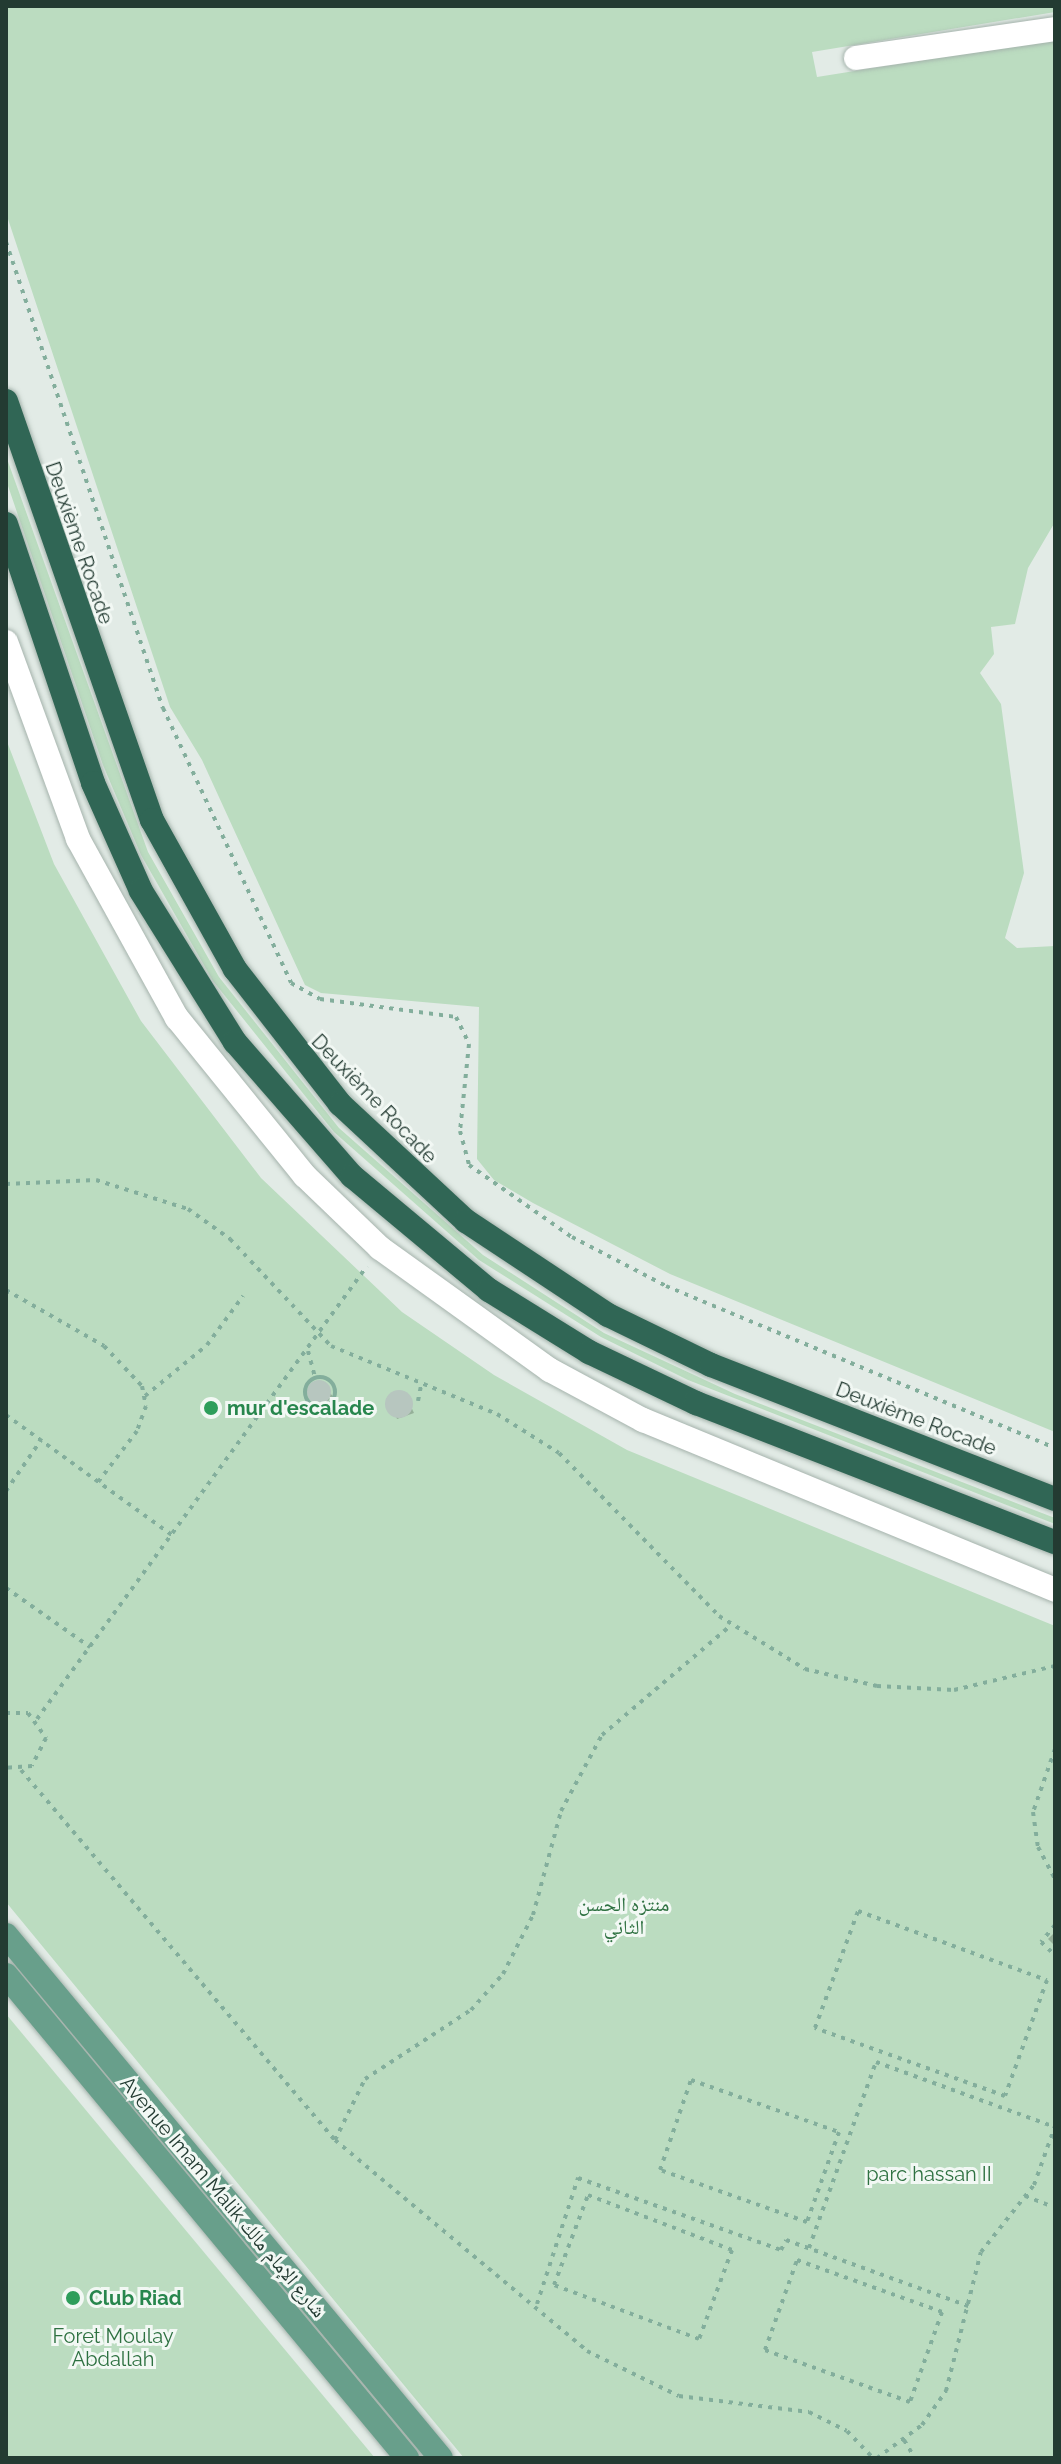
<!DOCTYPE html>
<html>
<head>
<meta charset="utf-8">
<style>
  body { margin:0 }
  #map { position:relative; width:1061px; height:2464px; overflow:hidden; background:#e2ebe6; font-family:Raleway,"Noto Naskh Arabic",sans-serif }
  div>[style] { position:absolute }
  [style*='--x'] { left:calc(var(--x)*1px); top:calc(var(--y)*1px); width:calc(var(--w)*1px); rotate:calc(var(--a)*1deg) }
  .green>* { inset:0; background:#bbdcc0 }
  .shadow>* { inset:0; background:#0003; transform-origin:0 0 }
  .building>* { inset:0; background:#b7c6bf }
  .round { border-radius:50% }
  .path>* { height:4px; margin-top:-2px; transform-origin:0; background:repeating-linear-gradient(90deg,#83ae9c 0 4px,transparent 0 10px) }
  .path>.ring { margin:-2px; padding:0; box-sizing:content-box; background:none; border:4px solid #83ae9c; border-radius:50% }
  .roads { filter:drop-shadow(0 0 2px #a5b3ac) drop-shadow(0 0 2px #a5b3ac) }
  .minor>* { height:24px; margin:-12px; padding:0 12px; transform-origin:12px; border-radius:12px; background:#fff }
  .major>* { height:24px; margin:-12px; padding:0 12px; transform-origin:12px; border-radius:12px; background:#689f8b }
  .highway>* { height:24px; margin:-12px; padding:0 12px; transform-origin:12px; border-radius:12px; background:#306655 }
  .dots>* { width:22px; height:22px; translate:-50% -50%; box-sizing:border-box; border:4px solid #f2f8f4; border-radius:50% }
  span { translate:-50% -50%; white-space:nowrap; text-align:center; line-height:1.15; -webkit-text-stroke:6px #f2f8f4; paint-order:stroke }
  .street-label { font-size:20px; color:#233b32 }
  .leisure-label { font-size:20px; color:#27864d; font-weight:700 }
  .left { translate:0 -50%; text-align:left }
  .park-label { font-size:20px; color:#2e7141 }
  .frame { position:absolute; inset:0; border:8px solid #233b32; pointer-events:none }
</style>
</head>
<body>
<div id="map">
  <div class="green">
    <div style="clip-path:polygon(6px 6px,1055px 6px,1055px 12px,812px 52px,817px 77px,1055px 39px,1055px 522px,1028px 568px,1015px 624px,991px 627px,994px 654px,980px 673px,1001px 704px,1024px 873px,1005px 938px,1017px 948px,1055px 946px,1055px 1432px,670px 1274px,533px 1203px,494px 1180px,477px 1159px,479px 1007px,321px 993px,305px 985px,202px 760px,170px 707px,6px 213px)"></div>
    <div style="clip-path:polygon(6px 456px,148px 852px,219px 977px,339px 1128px,483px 1255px,604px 1333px,735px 1394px,1055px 1518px,1055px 1524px,688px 1380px,601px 1337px,479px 1260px,334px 1132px,213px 981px,141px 855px,103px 765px,6px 480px)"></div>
    <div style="clip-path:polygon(6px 739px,54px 864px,141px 1021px,261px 1178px,402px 1312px,494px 1375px,627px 1450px,1055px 1626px,1055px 2458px,464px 2458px,6px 1902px)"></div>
    <div style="clip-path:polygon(6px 2014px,375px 2458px,6px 2458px)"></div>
  </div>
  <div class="shadow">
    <div style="left:319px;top:1383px;width:19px;height:13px;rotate:43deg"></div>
    <div style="clip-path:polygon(405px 1394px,414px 1413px,397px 1419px,389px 1399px)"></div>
    <div style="clip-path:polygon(1055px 1932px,1055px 1946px,1048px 1939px)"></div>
  </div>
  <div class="building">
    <div class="round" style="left:307px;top:1380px;width:24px;height:24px"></div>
    <div class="round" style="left:385px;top:1390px;width:28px;height:28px"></div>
  </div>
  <div class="path">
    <div style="--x:6;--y:242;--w:492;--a:71.4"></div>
    <div style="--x:163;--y:708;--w:303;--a:65"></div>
    <div style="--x:291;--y:983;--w:33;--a:29"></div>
    <div style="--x:320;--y:999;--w:137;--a:7.5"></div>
    <div style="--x:456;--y:1017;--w:30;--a:64"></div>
    <div style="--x:469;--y:1044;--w:87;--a:95.9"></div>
    <div style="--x:460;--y:1131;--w:35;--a:75"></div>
    <div style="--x:469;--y:1165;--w:126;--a:35"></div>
    <div style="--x:572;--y:1237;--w:106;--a:27.5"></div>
    <div style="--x:666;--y:1286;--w:421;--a:22.6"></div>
    <div style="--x:6;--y:1184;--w:90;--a:-2.5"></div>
    <div style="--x:96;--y:1180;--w:96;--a:17.5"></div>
    <div style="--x:188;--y:1209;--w:52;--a:35.5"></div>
    <div style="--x:230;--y:1239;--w:147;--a:46.7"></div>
    <div style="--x:331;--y:1346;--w:179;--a:22.3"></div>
    <div style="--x:497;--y:1414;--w:73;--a:32.2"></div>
    <div style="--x:559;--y:1453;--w:228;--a:45.5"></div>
    <div style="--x:719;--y:1616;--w:101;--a:31.6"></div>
    <div style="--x:805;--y:1669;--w:74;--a:13.3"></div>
    <div style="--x:877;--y:1686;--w:77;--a:3"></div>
    <div style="--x:954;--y:1690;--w:104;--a:-13.4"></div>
    <div style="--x:6;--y:1290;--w:113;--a:29.7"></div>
    <div style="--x:104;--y:1346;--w:55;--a:46.5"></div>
    <div style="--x:142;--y:1386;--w:20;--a:79"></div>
    <div style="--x:146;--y:1406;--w:27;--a:110"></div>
    <div style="--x:137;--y:1431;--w:64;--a:127.4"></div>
    <div style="--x:308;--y:1351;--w:28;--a:75"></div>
    <div class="ring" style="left:305px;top:1377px;width:26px;height:26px"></div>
    <div style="--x:145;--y:1396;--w:80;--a:-39.4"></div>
    <div style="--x:207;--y:1345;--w:61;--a:-53.7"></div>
    <div style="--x:418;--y:1401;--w:16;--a:-79"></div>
    <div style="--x:6;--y:1415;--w:205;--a:35.9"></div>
    <div style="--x:6;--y:1491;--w:62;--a:-55.5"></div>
    <div style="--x:6;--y:1588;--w:103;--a:35.1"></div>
    <div style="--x:6;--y:1713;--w:22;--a:0"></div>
    <div style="--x:28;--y:1713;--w:31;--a:54"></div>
    <div style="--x:46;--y:1738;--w:31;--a:117"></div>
    <div style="--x:32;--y:1766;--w:26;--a:176"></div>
    <div style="--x:37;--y:1719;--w:560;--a:-53.93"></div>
    <div style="--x:1055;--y:1749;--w:67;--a:109.2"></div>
    <div style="--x:1033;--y:1812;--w:35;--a:82"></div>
    <div style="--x:1038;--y:1847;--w:36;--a:62"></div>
    <div style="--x:21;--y:1770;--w:485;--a:49.7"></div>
    <div style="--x:335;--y:2140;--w:329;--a:39.9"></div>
    <div style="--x:587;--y:2351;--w:102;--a:26.1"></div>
    <div style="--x:679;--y:2396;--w:131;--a:7"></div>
    <div style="--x:809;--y:2412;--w:42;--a:26.6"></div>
    <div style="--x:847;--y:2431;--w:37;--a:46"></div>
    <div style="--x:858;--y:1911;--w:201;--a:20.1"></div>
    <div style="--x:1047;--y:1980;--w:123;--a:109.9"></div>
    <div style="--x:1005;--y:2096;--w:202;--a:-160.3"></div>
    <div style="--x:815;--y:2028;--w:125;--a:-69.8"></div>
    <div style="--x:1055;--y:1925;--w:22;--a:129"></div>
    <div style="--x:1041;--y:1942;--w:19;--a:43"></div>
    <div style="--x:691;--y:2080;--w:157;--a:19.4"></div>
    <div style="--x:839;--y:2132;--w:96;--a:109.6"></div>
    <div style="--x:807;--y:2222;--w:156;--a:-160.5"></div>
    <div style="--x:660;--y:2170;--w:95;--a:-71"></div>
    <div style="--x:335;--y:2140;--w:68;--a:-63.8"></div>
    <div style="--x:365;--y:2079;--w:126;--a:-33.1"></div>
    <div style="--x:471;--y:2010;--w:48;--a:-48.4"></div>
    <div style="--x:503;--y:1974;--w:66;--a:-63"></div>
    <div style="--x:533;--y:1915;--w:108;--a:-74.9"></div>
    <div style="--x:561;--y:1811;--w:86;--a:-61.7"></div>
    <div style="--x:602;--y:1735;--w:168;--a:-40.4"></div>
    <div style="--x:588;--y:2195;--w:154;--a:20.9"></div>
    <div style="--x:732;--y:2250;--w:95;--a:110.3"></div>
    <div style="--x:699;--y:2339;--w:155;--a:-159.6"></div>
    <div style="--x:554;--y:2285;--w:96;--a:-69.3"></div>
    <div style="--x:1025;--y:2196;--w:26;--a:21"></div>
    <div style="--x:809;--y:2248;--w:198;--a:-70.2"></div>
    <div style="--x:876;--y:2062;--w:190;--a:20"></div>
    <div style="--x:797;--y:2260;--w:154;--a:19.7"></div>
    <div style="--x:942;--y:2312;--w:96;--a:109.6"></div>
    <div style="--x:910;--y:2402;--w:154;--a:-160.3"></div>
    <div style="--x:765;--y:2350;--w:96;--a:-70.4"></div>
    <div style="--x:537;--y:2304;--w:133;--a:-72"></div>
    <div style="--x:578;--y:2178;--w:215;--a:19.5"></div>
    <div style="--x:781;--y:2250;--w:11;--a:-63"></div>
    <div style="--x:786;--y:2240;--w:194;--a:19.9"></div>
    <div style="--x:904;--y:2440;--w:21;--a:59"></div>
    <div style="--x:877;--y:2458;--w:56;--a:-36.3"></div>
    <div style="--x:922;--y:2425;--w:42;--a:-54.8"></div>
    <div style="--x:946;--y:2391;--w:143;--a:-75.9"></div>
    <div style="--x:981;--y:2252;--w:85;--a:-51.7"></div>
    <div style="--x:1034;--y:2185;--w:63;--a:-70.4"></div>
  </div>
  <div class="roads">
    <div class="minor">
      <div style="--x:856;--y:58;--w:201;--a:-8.3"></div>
      <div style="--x:6;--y:642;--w:210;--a:69.9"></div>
      <div style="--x:78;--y:839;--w:205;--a:61.1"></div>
      <div style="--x:177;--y:1018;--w:203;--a:51"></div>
      <div style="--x:305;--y:1176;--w:104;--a:43.8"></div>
      <div style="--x:380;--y:1248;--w:209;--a:35.7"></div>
      <div style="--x:550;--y:1370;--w:106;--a:28.3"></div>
      <div style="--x:643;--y:1420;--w:446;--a:22.4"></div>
    </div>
    <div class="major">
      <div style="--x:6;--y:1935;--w:680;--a:50.25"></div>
      <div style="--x:6;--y:1975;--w:628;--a:50.3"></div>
    </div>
    <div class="highway">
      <div style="--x:6;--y:401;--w:444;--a:70.8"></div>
      <div style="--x:152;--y:820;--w:171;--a:60.9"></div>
      <div style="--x:235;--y:969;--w:171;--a:52.1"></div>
      <div style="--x:340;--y:1104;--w:172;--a:42.9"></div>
      <div style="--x:466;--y:1221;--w:170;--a:33.5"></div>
      <div style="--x:608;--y:1315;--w:114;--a:25.9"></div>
      <div style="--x:711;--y:1365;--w:369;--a:21.3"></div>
      <div style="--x:6;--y:524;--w:273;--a:71.4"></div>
      <div style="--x:93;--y:783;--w:118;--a:66"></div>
      <div style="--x:141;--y:891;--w:178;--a:58.1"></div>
      <div style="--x:235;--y:1042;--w:178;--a:48.9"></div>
      <div style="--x:352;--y:1176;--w:178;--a:39.8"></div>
      <div style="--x:489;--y:1290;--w:118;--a:31.8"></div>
      <div style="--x:589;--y:1352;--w:119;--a:25.5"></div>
      <div style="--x:696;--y:1403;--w:385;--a:21.2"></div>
    </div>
  </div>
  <div class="dots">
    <div style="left:211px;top:1408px;background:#2e9e5b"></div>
    <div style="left:73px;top:2298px;background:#2e9e5b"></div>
  </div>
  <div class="street-label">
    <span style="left:79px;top:543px;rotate:71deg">Deuxième Rocade</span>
    <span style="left:374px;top:1099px;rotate:46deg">Deuxième Rocade</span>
    <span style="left:916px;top:1419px;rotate:21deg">Deuxième Rocade</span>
    <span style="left:223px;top:2197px;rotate:50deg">Avenue Imam Malik شارع الإمام مالك</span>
  </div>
  <div class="leisure-label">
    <span class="left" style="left:227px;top:1408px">mur d'escalade</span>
    <span class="left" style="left:89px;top:2298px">Club Riad</span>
  </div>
  <div class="park-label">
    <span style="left:624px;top:1916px">منتزه الحسن<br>الثاني</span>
    <span style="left:929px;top:2174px">parc hassan II</span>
    <span style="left:113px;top:2348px">Foret Moulay<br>Abdallah</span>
  </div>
  <div class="frame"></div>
</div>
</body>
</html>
